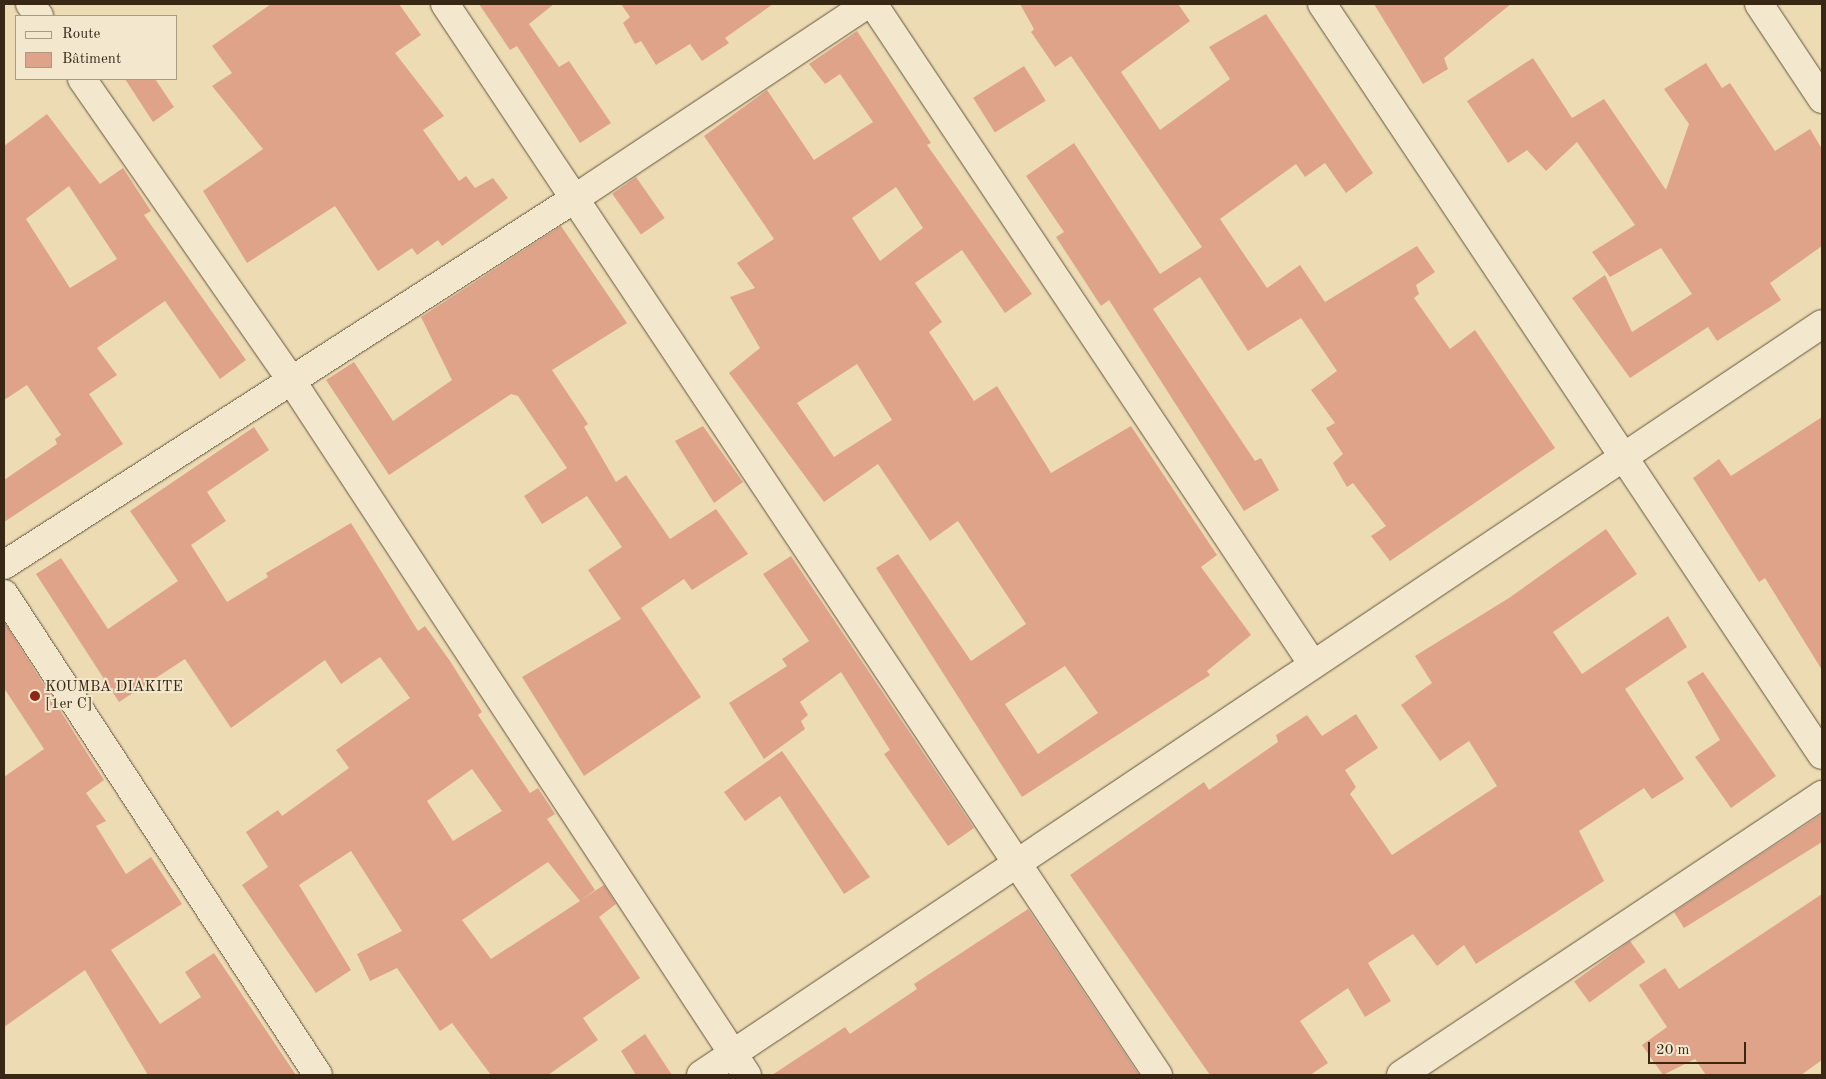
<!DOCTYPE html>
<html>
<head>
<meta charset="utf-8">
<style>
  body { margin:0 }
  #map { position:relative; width:1826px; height:1079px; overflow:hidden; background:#eddcb3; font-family:"Old Standard TT",serif }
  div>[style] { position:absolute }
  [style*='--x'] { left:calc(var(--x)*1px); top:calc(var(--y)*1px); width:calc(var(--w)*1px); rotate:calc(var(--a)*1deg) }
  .building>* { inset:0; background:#dfa38a; transform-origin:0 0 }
  .roads { filter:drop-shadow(0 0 1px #65543c) drop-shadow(0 0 1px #65543c) }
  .minor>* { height:28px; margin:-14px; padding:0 14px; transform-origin:14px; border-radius:14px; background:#f3e8ce }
  .dots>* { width:14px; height:14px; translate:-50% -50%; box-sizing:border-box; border:2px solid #f3e8ce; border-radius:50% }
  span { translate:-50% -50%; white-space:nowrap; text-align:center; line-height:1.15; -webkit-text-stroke:4px #f3e8ce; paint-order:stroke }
  .poi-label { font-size:15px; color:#382715 }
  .left { translate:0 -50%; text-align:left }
  .frame { position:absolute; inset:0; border:5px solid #382715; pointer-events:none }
  .legend { position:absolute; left:15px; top:15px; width:162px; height:65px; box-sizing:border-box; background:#f3e8ce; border:1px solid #a89b84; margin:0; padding:6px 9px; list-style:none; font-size:15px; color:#382715 }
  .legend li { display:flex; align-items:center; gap:10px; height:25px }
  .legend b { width:25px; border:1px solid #a89b84 }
  .scale { position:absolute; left:1648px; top:1042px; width:98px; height:22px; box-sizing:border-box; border:2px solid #382715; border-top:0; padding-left:6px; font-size:15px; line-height:18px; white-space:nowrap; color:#382715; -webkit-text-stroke:4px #f3e8ce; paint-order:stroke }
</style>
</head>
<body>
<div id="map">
  <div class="building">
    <div style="clip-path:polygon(271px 4px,399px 4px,421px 35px,395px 53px,444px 116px,423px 130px,459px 181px,466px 176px,475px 188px,493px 178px,508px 198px,442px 246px,438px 240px,417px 255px,412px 248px,378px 271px,335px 206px,247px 263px,203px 191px,263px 149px,212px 86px,232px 73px,212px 46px)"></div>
    <div style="clip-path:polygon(479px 4px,554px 4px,529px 24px,559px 67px,569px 61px,611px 123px,580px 143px,517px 46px,510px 50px)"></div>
    <div style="clip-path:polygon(621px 4px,773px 4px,725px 38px,729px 43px,702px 61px,690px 44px,656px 65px,641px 41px,635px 44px,623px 23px,630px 17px)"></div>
    <div style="clip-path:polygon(1020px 4px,1178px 4px,1190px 21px,1121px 72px,1160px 130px,1230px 79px,1209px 47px,1266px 14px,1373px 173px,1346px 193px,1325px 163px,1305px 177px,1296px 164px,1220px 219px,1267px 288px,1300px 265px,1325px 302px,1417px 246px,1435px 272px,1416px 285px,1419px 294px,1414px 298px,1450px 349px,1475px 330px,1555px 448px,1390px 561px,1371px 536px,1386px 526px,1353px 483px,1347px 487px,1333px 463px,1343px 454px,1326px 428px,1335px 423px,1311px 390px,1337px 371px,1301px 318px,1248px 351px,1200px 277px,1153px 309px,1255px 461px,1261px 458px,1279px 490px,1244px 511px,1109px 300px,1101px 306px,1056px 237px,1064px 232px,1026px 176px,1074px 143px,1160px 274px,1202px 247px,1071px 56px,1055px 67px,1031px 32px,1034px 29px)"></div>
    <div style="clip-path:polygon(1374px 4px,1511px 4px,1444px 58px,1448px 69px,1423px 84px)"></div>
    <div style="clip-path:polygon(evenodd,857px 31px,931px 143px,927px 145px,1032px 294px,1005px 313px,962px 250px,915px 283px,942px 322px,929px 332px,974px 401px,997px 386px,1051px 473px,1131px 426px,1217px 555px,1201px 567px,1251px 635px,1207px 671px,1210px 675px,1022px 797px,876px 568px,898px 554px,971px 661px,1026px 624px,958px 521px,930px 541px,878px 464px,824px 502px,729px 373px,760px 348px,730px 297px,755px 288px,737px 263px,774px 239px,704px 136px,767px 90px,814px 160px,873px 122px,840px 74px,825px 84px,809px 64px,857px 31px,896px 187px,923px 228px,880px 261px,852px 218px,896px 187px,857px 31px,857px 364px,892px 420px,834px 457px,797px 403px,857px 364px,857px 31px,1065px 666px,1098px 713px,1038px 754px,1005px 704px,1065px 666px)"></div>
    <div style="clip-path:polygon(1533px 58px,1572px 118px,1604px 99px,1666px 190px,1689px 124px,1664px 89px,1706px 63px,1722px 88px,1730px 83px,1775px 151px,1810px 129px,1822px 149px,1822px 246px,1770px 283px,1781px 300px,1717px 341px,1708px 327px,1630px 378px,1572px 298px,1605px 275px,1632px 332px,1692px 294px,1661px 248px,1610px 277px,1592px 252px,1635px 225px,1577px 142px,1546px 171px,1527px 150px,1508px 163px,1467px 101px)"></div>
    <div style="left:1024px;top:66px;width:41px;height:60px;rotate:58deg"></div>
    <div style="clip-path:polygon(125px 79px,155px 79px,174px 107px,153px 122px)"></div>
    <div style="clip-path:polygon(evenodd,47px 114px,100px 184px,123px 168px,151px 211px,144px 215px,246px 360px,220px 379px,165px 301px,97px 348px,117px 375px,89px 394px,123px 444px,4px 522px,4px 480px,57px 444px,55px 439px,61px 435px,27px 385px,4px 400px,4px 146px,47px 114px,69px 186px,117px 259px,70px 288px,26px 219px,69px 186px)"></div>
    <div style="left:636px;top:177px;width:50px;height:29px;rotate:55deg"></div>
    <div style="clip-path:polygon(561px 226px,627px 323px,552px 370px,588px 424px,584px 427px,616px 482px,626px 475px,670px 539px,716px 509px,748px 554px,692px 590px,684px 579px,641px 608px,701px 697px,584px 776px,522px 677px,621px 619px,588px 570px,622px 547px,587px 496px,542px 524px,524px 496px,567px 468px,518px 396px,511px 394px,389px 475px,326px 380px,354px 362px,393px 421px,452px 380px,421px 317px)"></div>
    <div style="clip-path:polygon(1822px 417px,1822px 670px,1765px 578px,1759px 582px,1693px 478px,1719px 459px,1731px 476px)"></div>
    <div style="clip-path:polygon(703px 426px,743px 482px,714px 503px,675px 441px)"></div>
    <div style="clip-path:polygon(evenodd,254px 427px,269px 450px,207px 492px,226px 521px,191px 545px,227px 602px,268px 577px,266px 573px,351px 523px,418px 631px,425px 626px,450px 661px,482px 712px,478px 715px,530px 793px,538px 788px,555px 814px,547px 819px,595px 890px,581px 900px,604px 885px,616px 904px,599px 917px,640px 978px,583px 1018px,598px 1040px,548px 1075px,491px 1075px,452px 1023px,440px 1031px,397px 968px,370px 981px,357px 954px,402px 931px,351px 851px,299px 885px,351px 970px,316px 993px,242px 885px,268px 867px,246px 832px,278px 810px,282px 816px,349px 768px,336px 750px,410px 698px,380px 657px,341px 684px,325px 660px,231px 728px,185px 659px,119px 702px,36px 574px,61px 558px,108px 629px,178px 581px,130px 511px,254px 427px,472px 769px,502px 811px,453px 841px,427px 801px,472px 769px,254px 427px,548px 862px,580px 901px,491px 959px,462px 920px,548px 862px)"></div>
    <div style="clip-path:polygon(1606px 529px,1637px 574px,1553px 632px,1582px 674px,1668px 616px,1687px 647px,1625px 689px,1684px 779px,1652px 799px,1644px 788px,1579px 831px,1604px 881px,1476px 964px,1464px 945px,1437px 966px,1413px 934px,1368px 963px,1391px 1001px,1365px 1017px,1348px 988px,1300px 1021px,1328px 1063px,1310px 1075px,1210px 1075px,1070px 875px,1204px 782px,1209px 790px,1278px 742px,1276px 735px,1307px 715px,1322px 736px,1356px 714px,1378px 748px,1345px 770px,1356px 787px,1350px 794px,1392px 855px,1497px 786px,1469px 741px,1440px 761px,1401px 705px,1432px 683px,1415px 656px,1509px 598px)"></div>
    <div style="clip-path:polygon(791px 556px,974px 828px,948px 846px,884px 754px,890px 750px,841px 672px,800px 702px,808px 715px,801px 721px,805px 729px,764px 759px,729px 703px,787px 666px,782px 659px,809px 641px,763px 574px)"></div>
    <div style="clip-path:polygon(4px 622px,104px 780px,86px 793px,106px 821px,96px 826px,126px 874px,151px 857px,182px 904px,111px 950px,160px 1024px,201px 997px,185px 972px,214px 953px,296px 1075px,148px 1075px,85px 970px,4px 1027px,4px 777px,44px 749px,4px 688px)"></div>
    <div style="clip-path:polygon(1703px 672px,1776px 776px,1731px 808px,1695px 757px,1720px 740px,1687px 682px)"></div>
    <div style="clip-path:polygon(782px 751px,870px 877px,844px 894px,780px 796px,745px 821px,724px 792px)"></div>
    <div style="clip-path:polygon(1822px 814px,1822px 842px,1684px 928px,1674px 912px)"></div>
    <div style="clip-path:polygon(1822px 894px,1822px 1060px,1801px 1075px,1706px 1075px,1695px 1059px,1663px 1075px,1642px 1045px,1667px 1027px,1639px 985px,1665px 968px,1679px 989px)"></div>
    <div style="clip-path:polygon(1028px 909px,1139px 1075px,772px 1075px,845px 1027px,850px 1034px,917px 989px,914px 984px)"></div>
    <div style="left:1630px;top:941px;width:26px;height:69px;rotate:54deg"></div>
    <div style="clip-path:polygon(645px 1034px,672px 1075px,636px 1075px,621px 1051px)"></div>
  </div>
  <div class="roads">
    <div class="minor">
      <div style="--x:30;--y:4;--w:15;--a:53"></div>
      <div style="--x:445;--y:4;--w:1287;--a:56.35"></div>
      <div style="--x:873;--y:4;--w:792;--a:56.33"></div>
      <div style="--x:1322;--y:4;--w:902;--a:56.35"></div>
      <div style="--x:1759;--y:4;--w:114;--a:56.4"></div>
      <div style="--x:82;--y:79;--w:363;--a:55.2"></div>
      <div style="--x:289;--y:377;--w:835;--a:56.73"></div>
      <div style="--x:4;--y:565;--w:677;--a:-32.7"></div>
      <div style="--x:574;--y:199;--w:352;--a:-33.6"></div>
      <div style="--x:4;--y:594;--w:574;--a:56.86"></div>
      <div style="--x:701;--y:1075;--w:1349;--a:-33.82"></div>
      <div style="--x:1401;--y:1075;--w:506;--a:-33.63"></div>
    </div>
  </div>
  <div class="dots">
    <div style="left:35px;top:696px;background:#8f2418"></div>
  </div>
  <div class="poi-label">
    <span class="left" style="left:45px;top:696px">KOUMBA DIAKITE<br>[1er C]</span>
  </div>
  <div class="frame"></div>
  <ul class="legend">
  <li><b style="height:6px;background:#f3e8ce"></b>Route</li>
  <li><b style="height:14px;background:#dfa38a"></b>Bâtiment</li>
  </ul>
  <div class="scale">20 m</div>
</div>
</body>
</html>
